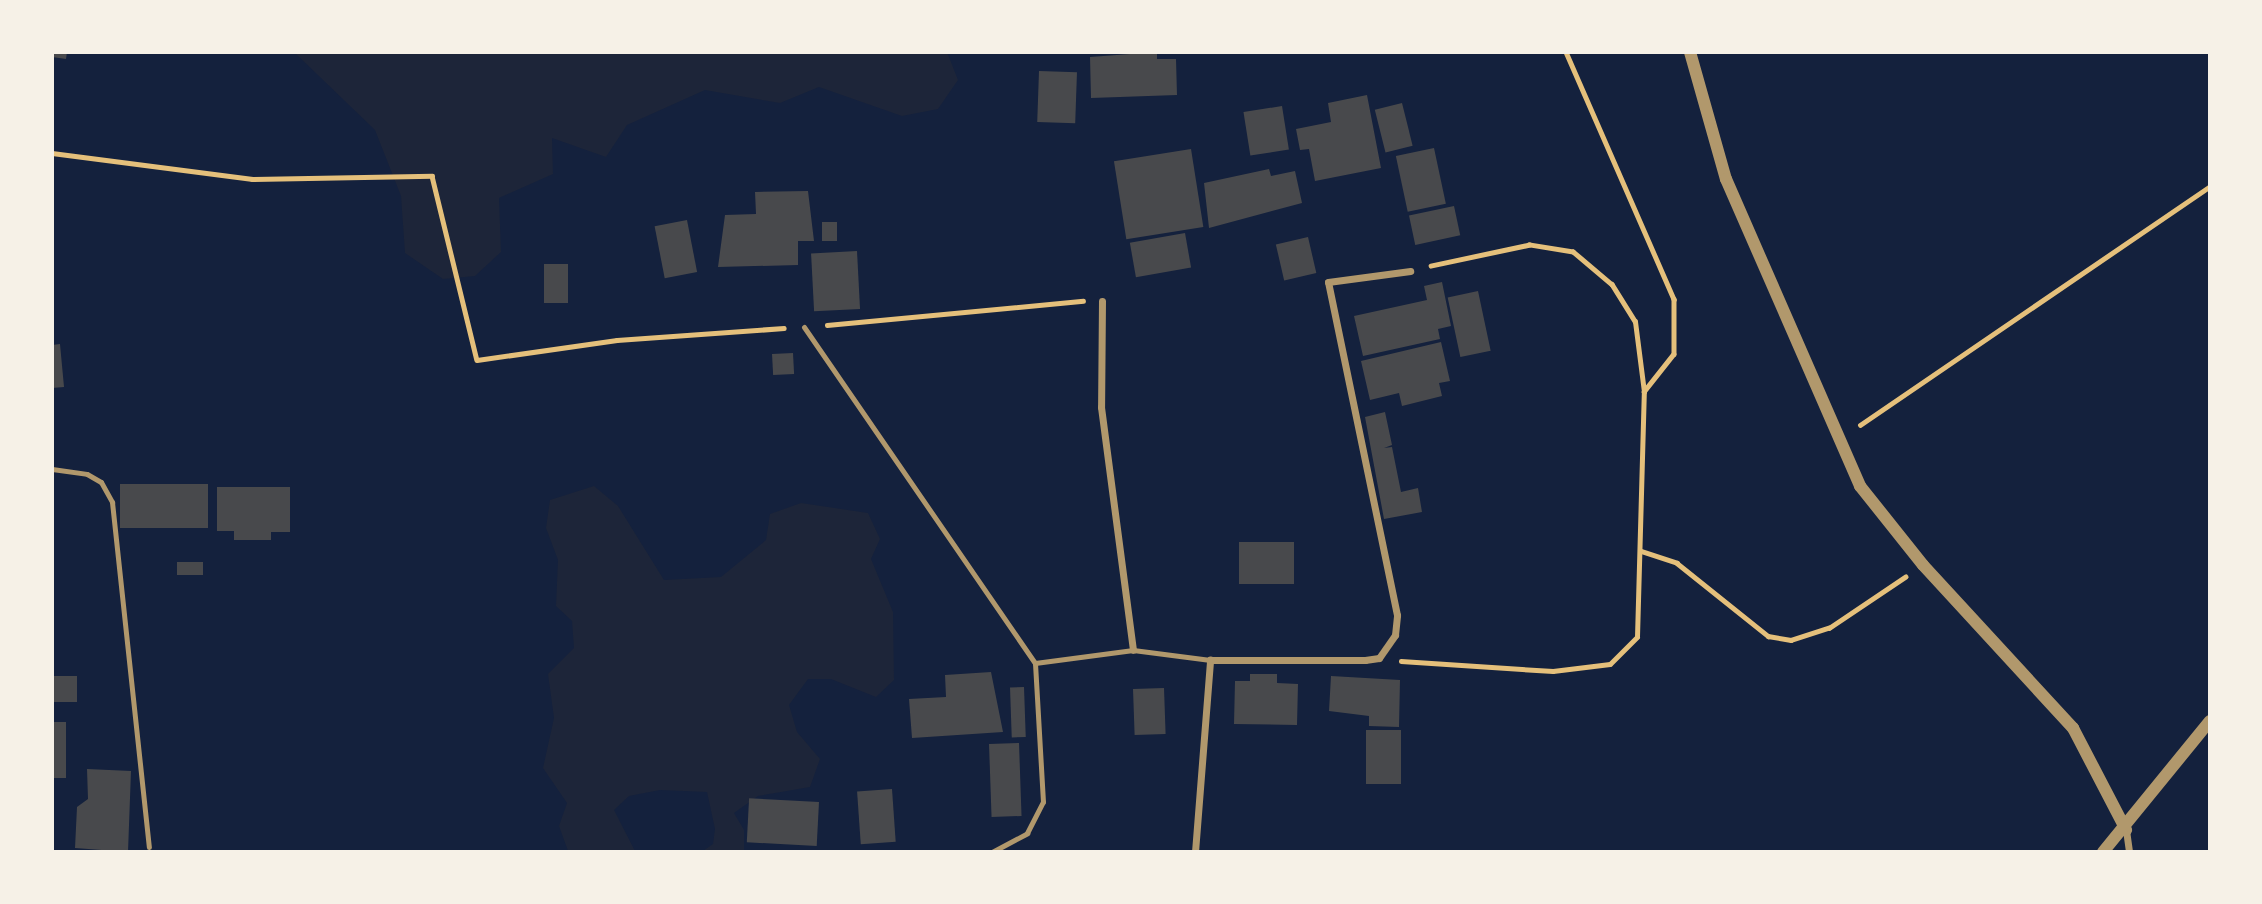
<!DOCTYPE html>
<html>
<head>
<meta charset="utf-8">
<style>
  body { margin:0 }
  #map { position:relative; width:2262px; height:904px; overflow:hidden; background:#14213d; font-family:"Asap Condensed",sans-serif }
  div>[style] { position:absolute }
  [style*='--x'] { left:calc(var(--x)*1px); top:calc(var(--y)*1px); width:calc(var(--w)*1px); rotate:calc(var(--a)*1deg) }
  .green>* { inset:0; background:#1d2539 }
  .building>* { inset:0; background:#48494c; transform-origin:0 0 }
  .path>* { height:4.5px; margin:-2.25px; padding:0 2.25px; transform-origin:2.25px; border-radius:2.25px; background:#e5c07b }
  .service>* { height:5px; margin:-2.5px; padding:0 2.5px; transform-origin:2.5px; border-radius:2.5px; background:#b1986c }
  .minor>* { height:7px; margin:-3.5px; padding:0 3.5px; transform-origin:3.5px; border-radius:3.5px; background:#b1986c }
  .tertiary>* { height:12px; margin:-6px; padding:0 6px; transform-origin:6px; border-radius:6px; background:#b1986c }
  span { translate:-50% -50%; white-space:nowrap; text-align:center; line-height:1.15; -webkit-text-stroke:7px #f6f1e7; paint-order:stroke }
  .frame { position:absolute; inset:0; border:54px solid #f6f1e7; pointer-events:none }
</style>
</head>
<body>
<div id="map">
  <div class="green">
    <div style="clip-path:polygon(947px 52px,958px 80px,938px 109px,902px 116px,819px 87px,780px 103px,705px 90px,627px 125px,606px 157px,552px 138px,553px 174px,499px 198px,501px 252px,475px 276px,443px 279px,405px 253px,401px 196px,375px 130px,295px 53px)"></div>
    <div style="clip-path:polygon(594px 486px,618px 506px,664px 580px,721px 577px,766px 540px,770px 514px,801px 503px,868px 513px,880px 539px,871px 559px,893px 612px,894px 680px,876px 697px,831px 679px,808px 679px,789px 705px,797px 732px,820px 759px,810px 787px,758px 796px,734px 813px,744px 830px,744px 851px,703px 851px,713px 844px,715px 829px,707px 792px,660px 790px,629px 796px,614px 810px,635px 851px,568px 851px,559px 826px,567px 803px,543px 768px,554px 718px,548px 674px,574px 648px,572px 621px,556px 606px,558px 560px,546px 528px,550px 500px)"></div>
  </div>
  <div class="building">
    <div style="clip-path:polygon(52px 52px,67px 52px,66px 59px,52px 57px)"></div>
    <div style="clip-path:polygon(1157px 52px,1157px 59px,1176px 59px,1177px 95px,1091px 98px,1090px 57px)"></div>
    <div style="left:1039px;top:71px;width:38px;height:51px;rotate:2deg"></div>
    <div style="clip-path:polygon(1367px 95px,1381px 168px,1315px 181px,1309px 149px,1300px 150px,1296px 129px,1331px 122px,1328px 103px)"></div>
    <div style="left:1402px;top:103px;width:44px;height:28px;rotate:76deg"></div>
    <div style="left:1282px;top:106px;width:44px;height:39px;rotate:81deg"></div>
    <div style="left:1434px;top:148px;width:57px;height:39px;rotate:78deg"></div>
    <div style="left:1191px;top:149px;width:79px;height:78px;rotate:81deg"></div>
    <div style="clip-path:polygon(1269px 169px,1271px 176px,1295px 171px,1302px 203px,1209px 228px,1204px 183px)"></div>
    <div style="clip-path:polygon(808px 191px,814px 241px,798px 241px,798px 265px,718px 267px,725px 215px,756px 214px,755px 192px)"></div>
    <div style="left:1454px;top:206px;width:30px;height:46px;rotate:78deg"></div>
    <div style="left:687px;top:220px;width:53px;height:33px;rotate:79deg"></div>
    <div style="left:822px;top:222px;width:15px;height:19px"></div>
    <div style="left:1185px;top:233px;width:35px;height:56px;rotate:80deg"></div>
    <div style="left:1308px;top:237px;width:37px;height:33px;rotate:77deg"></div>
    <div style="left:857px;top:251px;width:58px;height:46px;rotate:87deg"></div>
    <div style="left:544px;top:264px;width:24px;height:39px"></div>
    <div style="clip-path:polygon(1442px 282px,1451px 326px,1438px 329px,1440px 339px,1363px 356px,1354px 316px,1427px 300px,1424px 286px)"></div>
    <div style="left:1478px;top:291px;width:61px;height:31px;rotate:78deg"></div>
    <div style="clip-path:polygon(1441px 342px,1450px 381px,1439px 383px,1442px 396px,1402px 406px,1399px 393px,1370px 400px,1361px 361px)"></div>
    <div style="clip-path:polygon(60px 344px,64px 387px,52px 388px,52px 345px)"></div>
    <div style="left:793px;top:353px;width:21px;height:21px;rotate:87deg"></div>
    <div style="clip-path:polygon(1385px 412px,1392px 445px,1384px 448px,1392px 447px,1401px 492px,1418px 488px,1422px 512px,1384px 519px,1365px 417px)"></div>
    <div style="left:120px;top:484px;width:88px;height:44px"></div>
    <div style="clip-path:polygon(217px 487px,290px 487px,290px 532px,271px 532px,271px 540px,234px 540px,234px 531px,217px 531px)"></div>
    <div style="left:1239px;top:542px;width:55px;height:42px"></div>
    <div style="left:177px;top:562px;width:26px;height:13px"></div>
    <div style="clip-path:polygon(991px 672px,1003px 732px,912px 738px,909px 699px,946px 697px,945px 675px)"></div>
    <div style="clip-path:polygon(1250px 674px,1277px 674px,1277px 683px,1298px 684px,1297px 725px,1234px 724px,1235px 681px,1250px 681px)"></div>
    <div style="left:52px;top:676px;width:25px;height:26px"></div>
    <div style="clip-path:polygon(1331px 676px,1400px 680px,1399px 727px,1369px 726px,1369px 716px,1329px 711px)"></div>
    <div style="left:1024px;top:687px;width:50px;height:14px;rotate:88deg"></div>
    <div style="left:1164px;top:688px;width:46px;height:31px;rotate:88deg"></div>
    <div style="left:52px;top:722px;width:14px;height:56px"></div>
    <div style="left:1366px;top:730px;width:35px;height:54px"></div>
    <div style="left:1019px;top:743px;width:73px;height:30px;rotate:88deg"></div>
    <div style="clip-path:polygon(87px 769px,131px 771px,128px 852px,75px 848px,77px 807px,88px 799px)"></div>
    <div style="left:892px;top:789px;width:53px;height:35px;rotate:86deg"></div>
    <div style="left:819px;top:802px;width:44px;height:70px;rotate:93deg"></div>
  </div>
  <div class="path">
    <div style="--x:1566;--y:52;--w:270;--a:66.4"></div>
    <div style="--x:1674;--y:299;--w:55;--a:90"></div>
    <div style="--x:1674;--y:354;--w:48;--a:128.3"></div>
    <div style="--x:52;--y:153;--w:202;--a:7.4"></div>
    <div style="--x:252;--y:179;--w:180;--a:-1"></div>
    <div style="--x:432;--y:176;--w:189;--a:76.3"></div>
    <div style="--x:477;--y:360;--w:141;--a:-8.1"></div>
    <div style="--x:617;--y:340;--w:167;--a:-4.1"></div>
    <div style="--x:827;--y:325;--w:257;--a:-5.4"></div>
    <div style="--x:1860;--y:425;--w:424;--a:-34.3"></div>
    <div style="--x:1641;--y:551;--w:38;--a:18"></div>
    <div style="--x:1677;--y:563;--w:117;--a:38.7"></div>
    <div style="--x:1768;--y:636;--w:23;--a:10"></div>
    <div style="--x:1791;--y:640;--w:40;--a:-18"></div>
    <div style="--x:1829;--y:628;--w:92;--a:-33.9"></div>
    <div style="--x:1401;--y:661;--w:152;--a:3.8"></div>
    <div style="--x:1553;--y:671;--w:57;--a:-7"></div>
    <div style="--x:1610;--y:664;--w:38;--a:-45"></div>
    <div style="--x:1637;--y:637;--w:245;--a:-88.4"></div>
    <div style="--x:1644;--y:392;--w:71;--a:-97.3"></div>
    <div style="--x:1635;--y:322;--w:44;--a:-121.9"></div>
    <div style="--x:1612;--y:285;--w:51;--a:-139.8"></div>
    <div style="--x:1573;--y:252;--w:44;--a:-170.8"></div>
    <div style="--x:1530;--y:245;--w:101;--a:168"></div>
  </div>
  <div class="service">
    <div style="--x:804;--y:327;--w:408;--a:55.5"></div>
    <div style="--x:1035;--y:663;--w:99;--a:-7.6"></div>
    <div style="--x:1133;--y:650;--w:78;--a:7.4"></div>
    <div style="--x:52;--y:469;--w:35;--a:8"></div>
    <div style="--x:87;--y:474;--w:16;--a:30"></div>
    <div style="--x:101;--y:482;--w:23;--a:61"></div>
    <div style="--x:112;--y:502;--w:347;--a:83.9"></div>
    <div style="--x:147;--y:852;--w:51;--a:0"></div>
    <div style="--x:992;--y:852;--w:40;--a:-28"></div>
    <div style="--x:1027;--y:833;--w:35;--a:-63"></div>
    <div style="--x:1043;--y:802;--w:139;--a:-93.3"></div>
  </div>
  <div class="minor">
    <div style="--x:1102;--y:301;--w:106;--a:90.5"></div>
    <div style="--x:1101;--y:407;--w:245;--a:82.5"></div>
    <div style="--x:2126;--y:830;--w:22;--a:82"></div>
    <div style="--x:1195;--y:852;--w:193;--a:-85.5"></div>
    <div style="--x:1210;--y:660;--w:155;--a:0"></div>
    <div style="--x:1365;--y:660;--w:14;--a:-8"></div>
    <div style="--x:1379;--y:658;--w:28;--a:-55"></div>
    <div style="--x:1395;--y:635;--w:20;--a:-84"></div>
    <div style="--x:1397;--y:615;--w:340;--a:-101.7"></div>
    <div style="--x:1328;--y:282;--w:83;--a:-7.6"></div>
  </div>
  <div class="tertiary">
    <div style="--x:1690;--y:52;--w:132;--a:74.2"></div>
    <div style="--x:1726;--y:179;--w:335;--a:66.4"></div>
    <div style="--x:1860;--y:486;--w:101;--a:51.4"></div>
    <div style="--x:1923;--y:565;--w:222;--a:47.4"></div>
    <div style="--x:2073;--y:728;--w:115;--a:62.5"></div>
    <div style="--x:2103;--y:852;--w:169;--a:-50.8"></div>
  </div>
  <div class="frame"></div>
</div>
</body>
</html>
